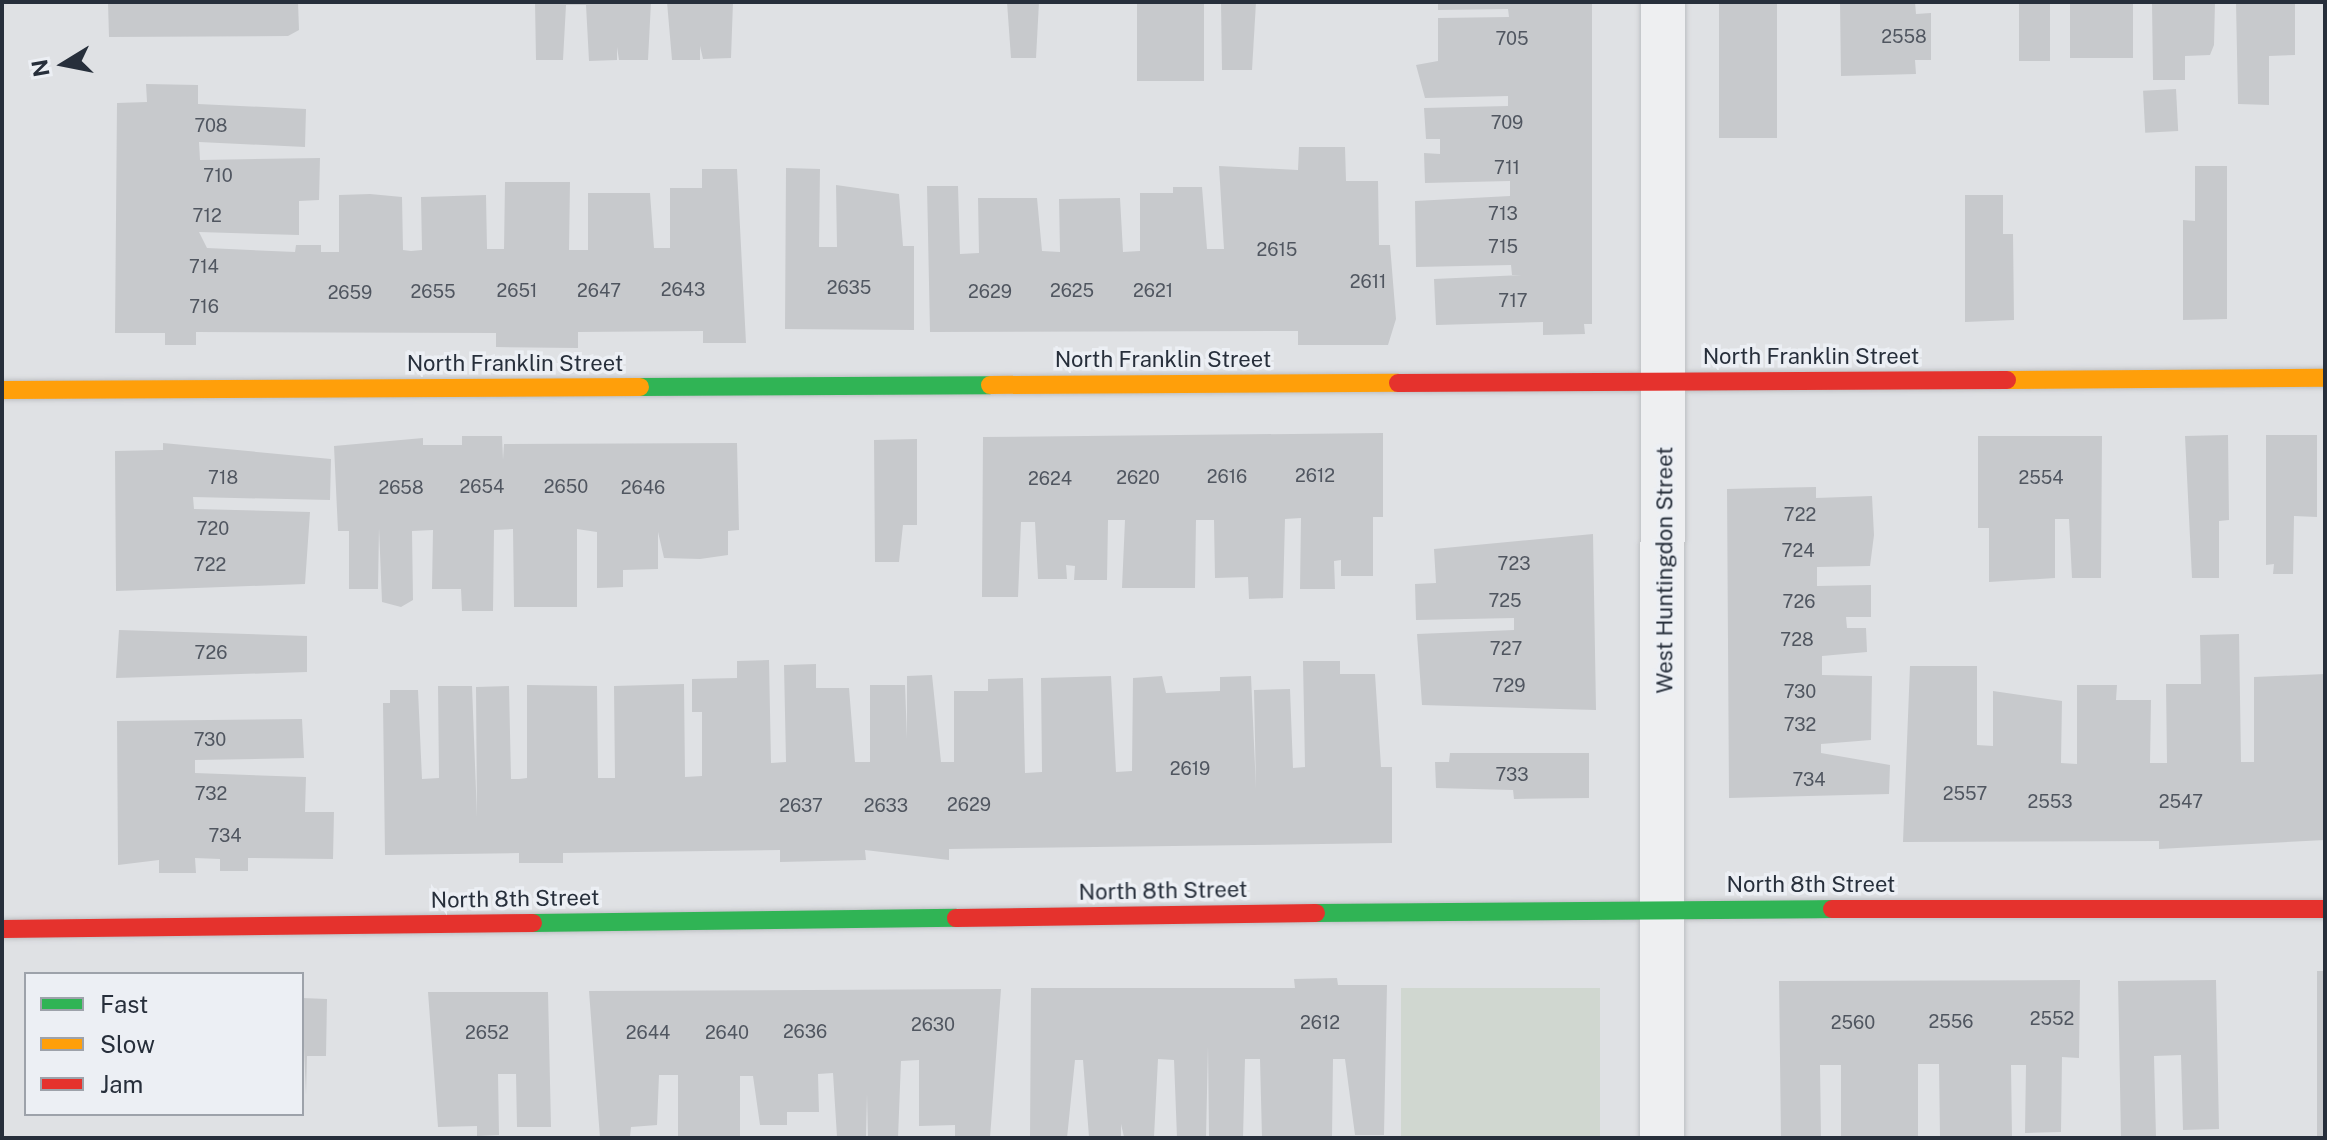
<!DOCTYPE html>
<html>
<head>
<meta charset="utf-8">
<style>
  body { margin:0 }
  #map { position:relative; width:2327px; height:1140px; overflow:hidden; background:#dfe1e4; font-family:"Public Sans",sans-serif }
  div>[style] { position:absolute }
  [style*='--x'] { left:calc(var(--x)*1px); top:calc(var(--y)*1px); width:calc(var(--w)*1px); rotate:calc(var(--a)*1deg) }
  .green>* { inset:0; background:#d0d7d0; transform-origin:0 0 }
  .building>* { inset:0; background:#c7c9cc; transform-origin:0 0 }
  .roads { filter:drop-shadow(0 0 2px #bdbfc2) drop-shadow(0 0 2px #bdbfc2) }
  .street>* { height:44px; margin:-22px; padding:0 22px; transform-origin:22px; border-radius:22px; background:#eeeff1 }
  .fast>* { height:18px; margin:-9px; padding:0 9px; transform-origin:9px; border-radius:9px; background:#30b455 }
  .slow>* { height:18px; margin:-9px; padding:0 9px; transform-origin:9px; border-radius:9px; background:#ff9f0a }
  .jam>* { height:18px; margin:-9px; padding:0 9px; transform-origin:9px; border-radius:9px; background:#e5322d }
  span { translate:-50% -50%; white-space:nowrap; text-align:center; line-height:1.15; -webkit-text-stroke:7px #eceff4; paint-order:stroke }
  .number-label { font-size:18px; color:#505660 }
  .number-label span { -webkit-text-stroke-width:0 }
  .street-label { font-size:22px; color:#272f3b }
  .frame { position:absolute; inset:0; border:4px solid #272f3b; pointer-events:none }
  .legend { position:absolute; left:24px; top:972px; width:280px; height:144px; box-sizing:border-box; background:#eceff4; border:2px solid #9da2aa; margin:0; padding:10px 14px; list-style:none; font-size:24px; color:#272f3b }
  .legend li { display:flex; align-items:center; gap:16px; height:40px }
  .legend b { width:40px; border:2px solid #9da2aa }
  .north { position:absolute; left:24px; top:24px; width:80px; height:80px; -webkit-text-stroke:6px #eceff4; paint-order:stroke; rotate:260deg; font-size:22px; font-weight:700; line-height:32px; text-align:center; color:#272f3b }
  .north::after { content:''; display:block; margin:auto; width:28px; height:36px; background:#272f3b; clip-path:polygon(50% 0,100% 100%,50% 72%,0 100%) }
</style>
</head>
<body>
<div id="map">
  <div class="green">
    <div style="left:1401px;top:988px;width:199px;height:150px"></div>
  </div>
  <div class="building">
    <div style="clip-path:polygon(108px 2px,298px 2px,299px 30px,288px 36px,109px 37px)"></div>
    <div style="clip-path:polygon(535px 2px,651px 2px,648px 60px,619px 60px,617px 47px,617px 60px,589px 61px,586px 5px,566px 5px,563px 60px,536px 60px)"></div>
    <div style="clip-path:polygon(667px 2px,733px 2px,731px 58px,703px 59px,700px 46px,700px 60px,672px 60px)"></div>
    <div style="clip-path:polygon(1007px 2px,1039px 2px,1036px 58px,1011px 58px)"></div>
    <div style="left:1137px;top:2px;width:67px;height:79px"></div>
    <div style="clip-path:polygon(1221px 2px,1256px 2px,1252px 70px,1222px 70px)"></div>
    <div style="clip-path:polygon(1438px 2px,1592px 2px,1592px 324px,1584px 324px,1585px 334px,1543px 335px,1543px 322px,1436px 325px,1434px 279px,1522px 275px,1512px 275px,1511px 265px,1416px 267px,1415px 201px,1510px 196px,1510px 181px,1425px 183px,1424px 153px,1440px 154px,1440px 139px,1426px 139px,1424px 108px,1508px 106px,1508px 96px,1425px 98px,1416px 65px,1438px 61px,1438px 18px,1509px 17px,1508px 9px,1438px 10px)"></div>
    <div style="left:1719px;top:2px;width:58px;height:136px"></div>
    <div style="clip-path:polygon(1840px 2px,1915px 2px,1916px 14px,1931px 13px,1931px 60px,1915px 60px,1916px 74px,1841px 76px)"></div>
    <div style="left:2019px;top:2px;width:31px;height:59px"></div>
    <div style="left:2070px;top:2px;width:63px;height:56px"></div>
    <div style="clip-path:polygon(2152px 2px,2215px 2px,2214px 45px,2210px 55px,2185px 56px,2185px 80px,2153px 80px)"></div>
    <div style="clip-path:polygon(2236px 2px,2295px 2px,2295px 55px,2269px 56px,2269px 105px,2238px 104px)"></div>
    <div style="clip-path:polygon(146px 84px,198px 85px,198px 104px,306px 109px,305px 147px,199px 142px,200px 160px,320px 158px,319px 200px,299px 201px,299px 235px,199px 232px,207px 248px,295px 252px,296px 245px,321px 245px,321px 252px,339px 252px,339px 195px,370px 194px,402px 197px,403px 250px,411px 251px,422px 250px,421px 197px,486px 195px,487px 249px,504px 249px,505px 182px,570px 182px,569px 250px,588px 250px,588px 193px,650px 193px,654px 248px,670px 248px,670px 188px,702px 188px,702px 169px,737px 169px,746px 343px,703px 343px,703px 331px,578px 332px,578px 348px,496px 347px,496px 333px,196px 332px,196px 345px,165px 345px,165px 333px,115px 333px,117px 103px,147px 102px)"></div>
    <div style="left:2176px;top:89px;width:42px;height:33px;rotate:87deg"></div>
    <div style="clip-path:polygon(1299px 147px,1345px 147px,1346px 181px,1378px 181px,1379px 245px,1390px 245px,1396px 319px,1388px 345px,1298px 345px,1298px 331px,930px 332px,927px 186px,958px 186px,960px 254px,979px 253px,978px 198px,1037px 198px,1042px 251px,1060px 252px,1059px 199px,1120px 198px,1123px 252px,1140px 251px,1140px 193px,1173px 193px,1173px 187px,1202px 187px,1207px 249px,1224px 249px,1219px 166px,1298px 170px)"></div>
    <div style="clip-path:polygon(2195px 166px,2227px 166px,2227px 319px,2183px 320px,2183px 220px,2195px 221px)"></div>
    <div style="clip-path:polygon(786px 168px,820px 169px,819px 247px,837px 247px,836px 185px,899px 194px,903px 246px,914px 246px,914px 330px,785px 329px)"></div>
    <div style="clip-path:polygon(1965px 195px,2003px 195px,2003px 234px,2013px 234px,2014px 320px,1965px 322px)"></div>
    <div style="clip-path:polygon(1383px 433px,1383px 517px,1373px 517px,1373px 576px,1341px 576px,1341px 560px,1334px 561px,1335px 589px,1300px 589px,1301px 518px,1285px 519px,1283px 598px,1249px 599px,1248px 577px,1215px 578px,1214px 520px,1196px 520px,1195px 588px,1122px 588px,1125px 520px,1108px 520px,1107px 580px,1074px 580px,1075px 566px,1066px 565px,1067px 579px,1038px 579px,1035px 522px,1021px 522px,1018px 597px,982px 597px,983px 437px)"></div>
    <div style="clip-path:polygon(2228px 435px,2229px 520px,2219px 521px,2219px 578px,2192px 578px,2185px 436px)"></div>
    <div style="clip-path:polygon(2266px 435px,2317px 435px,2317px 517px,2294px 516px,2293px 574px,2273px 574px,2274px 564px,2266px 565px)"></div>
    <div style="clip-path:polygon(462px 436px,502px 436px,503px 460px,504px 444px,737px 443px,739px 530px,728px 531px,728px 555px,700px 559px,664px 558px,658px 532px,658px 569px,623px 570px,623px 587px,597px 588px,597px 532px,577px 529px,577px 607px,514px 607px,513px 529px,494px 530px,493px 611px,462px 611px,461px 589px,432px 589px,433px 530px,412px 531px,413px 600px,401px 607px,382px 602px,379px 528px,378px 589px,349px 589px,349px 531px,338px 531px,334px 446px,423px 438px,423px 445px,462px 445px)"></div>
    <div style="clip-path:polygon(1978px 436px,2102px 436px,2101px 578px,2072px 578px,2069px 519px,2055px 519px,2055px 578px,1989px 582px,1989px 528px,1978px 528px)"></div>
    <div style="clip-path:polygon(917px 439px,917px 525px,903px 525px,899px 562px,875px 562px,874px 440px)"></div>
    <div style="clip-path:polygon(163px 443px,331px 459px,330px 500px,193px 497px,194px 509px,310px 512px,305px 584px,116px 591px,115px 451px,163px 450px)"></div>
    <div style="clip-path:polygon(1816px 487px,1816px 498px,1872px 496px,1874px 535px,1870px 566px,1817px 567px,1817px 586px,1871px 585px,1871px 617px,1846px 617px,1847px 628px,1866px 628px,1867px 652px,1822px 656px,1822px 675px,1872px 676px,1871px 740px,1821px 744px,1821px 753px,1890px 765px,1889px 794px,1729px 798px,1727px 489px)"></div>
    <div style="clip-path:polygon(1593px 534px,1596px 710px,1422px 705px,1417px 634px,1514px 630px,1514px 618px,1416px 620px,1415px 584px,1436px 583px,1434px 549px)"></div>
    <div style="clip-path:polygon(119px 630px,307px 636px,307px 672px,116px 678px)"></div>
    <div style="clip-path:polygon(2239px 634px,2241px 762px,2254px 762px,2254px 677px,2325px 674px,2325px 840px,2159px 849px,2159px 841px,1903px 842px,1910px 666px,1977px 666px,1977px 745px,1993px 746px,1993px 691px,2062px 701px,2061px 763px,2077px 764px,2077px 685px,2117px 685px,2116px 700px,2151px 700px,2150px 763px,2167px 763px,2166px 684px,2201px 684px,2200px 635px)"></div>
    <div style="clip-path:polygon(769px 660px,771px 763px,786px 762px,784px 665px,816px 664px,816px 688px,849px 688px,855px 762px,870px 762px,870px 685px,905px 685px,907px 739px,907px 676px,932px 675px,941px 762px,954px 762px,954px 691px,988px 691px,988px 679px,1023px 678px,1025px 773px,1042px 772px,1041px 678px,1111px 676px,1116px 772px,1132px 771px,1133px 678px,1162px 676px,1166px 693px,1220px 691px,1220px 677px,1251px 676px,1256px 789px,1254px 690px,1290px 689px,1293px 768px,1305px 767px,1303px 661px,1340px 661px,1340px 674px,1375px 674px,1381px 767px,1392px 767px,1392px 843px,949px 849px,949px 860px,865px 850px,866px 860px,780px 862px,780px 850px,563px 853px,563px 863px,519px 863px,519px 853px,385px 855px,383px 703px,390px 703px,390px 690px,418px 690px,422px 779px,439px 778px,438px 686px,472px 686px,477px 817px,476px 687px,509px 686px,511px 779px,519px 779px,527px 778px,527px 685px,597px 686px,598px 778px,615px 778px,614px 686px,684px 684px,685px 777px,702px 776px,702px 712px,692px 712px,692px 679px,737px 678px,737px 661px)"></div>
    <div style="clip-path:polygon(302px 719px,304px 758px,195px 760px,195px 773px,306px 777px,305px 812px,334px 812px,333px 859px,248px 858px,248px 871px,220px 871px,220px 859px,195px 858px,196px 873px,159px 873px,159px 860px,118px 865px,117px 721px)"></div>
    <div style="clip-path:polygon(1450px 753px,1589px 753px,1589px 798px,1514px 799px,1513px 790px,1436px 788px,1435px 762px,1449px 762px)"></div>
    <div style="left:2317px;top:971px;width:8px;height:167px"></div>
    <div style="clip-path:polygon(1337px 978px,1338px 985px,1387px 985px,1384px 1135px,1355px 1135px,1345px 1059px,1333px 1059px,1332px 1138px,1262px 1138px,1260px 1059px,1245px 1059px,1243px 1138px,1209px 1138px,1208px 1046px,1206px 1138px,1177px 1138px,1174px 1060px,1158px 1059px,1154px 1137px,1124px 1137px,1121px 1124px,1121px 1137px,1089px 1137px,1083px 1060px,1075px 1060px,1067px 1138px,1030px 1138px,1031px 988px,1295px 988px,1294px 979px)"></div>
    <div style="clip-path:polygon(2080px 980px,2079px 1058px,2062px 1057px,2061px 1132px,2025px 1133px,2026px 1065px,2011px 1065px,2012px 1138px,1940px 1138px,1939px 1064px,1918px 1064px,1918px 1138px,1841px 1138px,1841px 1065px,1820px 1065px,1821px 1138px,1781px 1138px,1779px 981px)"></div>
    <div style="clip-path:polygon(2216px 980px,2219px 1129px,2183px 1130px,2181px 1055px,2154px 1056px,2156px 1138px,2121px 1138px,2118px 981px)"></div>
    <div style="clip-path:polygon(1001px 989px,990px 1138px,955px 1138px,955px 1125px,919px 1126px,919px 1060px,901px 1061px,898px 1138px,868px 1138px,867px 1094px,866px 1136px,837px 1137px,833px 1073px,818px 1074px,819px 1112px,787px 1112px,787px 1125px,760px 1125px,753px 1076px,740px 1076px,740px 1138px,678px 1138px,678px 1075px,659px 1075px,657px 1125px,631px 1127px,630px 1137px,600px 1138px,589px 991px)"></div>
    <div style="clip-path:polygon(428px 992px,548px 992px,551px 1127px,517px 1127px,516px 1074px,498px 1074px,499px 1135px,477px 1136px,477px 1126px,438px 1127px)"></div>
    <div style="clip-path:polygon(302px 998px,327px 999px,326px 1056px,307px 1056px,306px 1095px)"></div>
  </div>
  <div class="roads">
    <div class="street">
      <div style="--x:1662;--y:1138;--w:1136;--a:-89.95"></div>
    </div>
    <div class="fast">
      <div style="--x:640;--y:387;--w:350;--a:-0.3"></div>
      <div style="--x:1316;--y:913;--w:516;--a:-0.44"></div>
      <div style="--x:533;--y:923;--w:423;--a:-0.7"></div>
    </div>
    <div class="slow">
      <div style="--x:2007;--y:380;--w:318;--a:-0.4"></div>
      <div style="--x:990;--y:385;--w:408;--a:-0.3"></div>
      <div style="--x:2;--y:390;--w:638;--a:-0.27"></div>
    </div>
    <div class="jam">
      <div style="--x:1398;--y:383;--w:609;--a:-0.28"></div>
      <div style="--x:1832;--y:909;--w:493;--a:0"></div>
      <div style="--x:956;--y:918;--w:360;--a:-0.8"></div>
      <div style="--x:2;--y:929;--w:531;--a:-0.65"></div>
    </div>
  </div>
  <div class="number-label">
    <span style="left:1904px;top:37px">2558</span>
    <span style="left:1512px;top:39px">705</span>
    <span style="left:1507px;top:123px">709</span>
    <span style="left:211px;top:126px">708</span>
    <span style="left:1507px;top:168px">711</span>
    <span style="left:218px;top:176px">710</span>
    <span style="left:1503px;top:214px">713</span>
    <span style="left:207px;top:216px">712</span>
    <span style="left:1503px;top:247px">715</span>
    <span style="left:1277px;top:250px">2615</span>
    <span style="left:204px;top:267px">714</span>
    <span style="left:1368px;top:282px">2611</span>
    <span style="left:849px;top:288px">2635</span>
    <span style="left:683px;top:290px">2643</span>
    <span style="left:517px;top:291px">2651</span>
    <span style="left:599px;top:291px">2647</span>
    <span style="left:1072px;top:291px">2625</span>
    <span style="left:1153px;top:291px">2621</span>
    <span style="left:433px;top:292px">2655</span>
    <span style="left:990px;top:292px">2629</span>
    <span style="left:350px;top:293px">2659</span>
    <span style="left:1513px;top:301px">717</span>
    <span style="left:204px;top:307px">716</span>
    <span style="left:1315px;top:476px">2612</span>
    <span style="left:1227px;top:477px">2616</span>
    <span style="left:223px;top:478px">718</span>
    <span style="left:1138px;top:478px">2620</span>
    <span style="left:2041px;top:478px">2554</span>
    <span style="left:1050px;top:479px">2624</span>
    <span style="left:482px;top:487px">2654</span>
    <span style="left:566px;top:487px">2650</span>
    <span style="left:401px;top:488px">2658</span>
    <span style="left:643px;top:488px">2646</span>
    <span style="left:1800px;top:515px">722</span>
    <span style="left:213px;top:529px">720</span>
    <span style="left:1798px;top:551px">724</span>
    <span style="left:1514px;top:564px">723</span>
    <span style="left:210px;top:565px">722</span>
    <span style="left:1505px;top:601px">725</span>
    <span style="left:1799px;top:602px">726</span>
    <span style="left:1797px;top:640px">728</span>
    <span style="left:1506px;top:649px">727</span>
    <span style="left:211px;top:653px">726</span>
    <span style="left:1509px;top:686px">729</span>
    <span style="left:1800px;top:692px">730</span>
    <span style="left:1800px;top:725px">732</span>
    <span style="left:210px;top:740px">730</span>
    <span style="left:1190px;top:769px">2619</span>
    <span style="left:1512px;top:775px">733</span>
    <span style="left:1809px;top:780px">734</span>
    <span style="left:211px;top:794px">732</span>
    <span style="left:1965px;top:794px">2557</span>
    <span style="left:2050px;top:802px">2553</span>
    <span style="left:2181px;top:802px">2547</span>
    <span style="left:969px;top:805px">2629</span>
    <span style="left:801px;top:806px">2637</span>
    <span style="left:886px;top:806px">2633</span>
    <span style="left:225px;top:836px">734</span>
    <span style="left:2052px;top:1019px">2552</span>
    <span style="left:1951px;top:1022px">2556</span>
    <span style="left:1320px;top:1023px">2612</span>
    <span style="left:1853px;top:1023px">2560</span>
    <span style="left:933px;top:1025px">2630</span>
    <span style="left:805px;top:1032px">2636</span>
    <span style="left:487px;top:1033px">2652</span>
    <span style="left:648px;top:1033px">2644</span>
    <span style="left:727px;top:1033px">2640</span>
  </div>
  <div class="street-label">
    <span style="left:1811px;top:357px">North Franklin Street</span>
    <span style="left:1163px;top:360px">North Franklin Street</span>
    <span style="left:515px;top:364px">North Franklin Street</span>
    <span style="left:1665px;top:570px;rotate:-90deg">West Huntingdon Street</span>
    <span style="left:1811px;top:885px">North 8th Street</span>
    <span style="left:1163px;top:891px;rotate:-1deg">North 8th Street</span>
    <span style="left:515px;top:899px;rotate:-1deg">North 8th Street</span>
  </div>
  <div class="frame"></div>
  <ul class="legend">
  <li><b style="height:10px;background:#30b455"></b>Fast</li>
  <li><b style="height:10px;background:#ff9f0a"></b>Slow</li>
  <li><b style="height:10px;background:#e5322d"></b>Jam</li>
  </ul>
  <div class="north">N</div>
</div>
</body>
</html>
